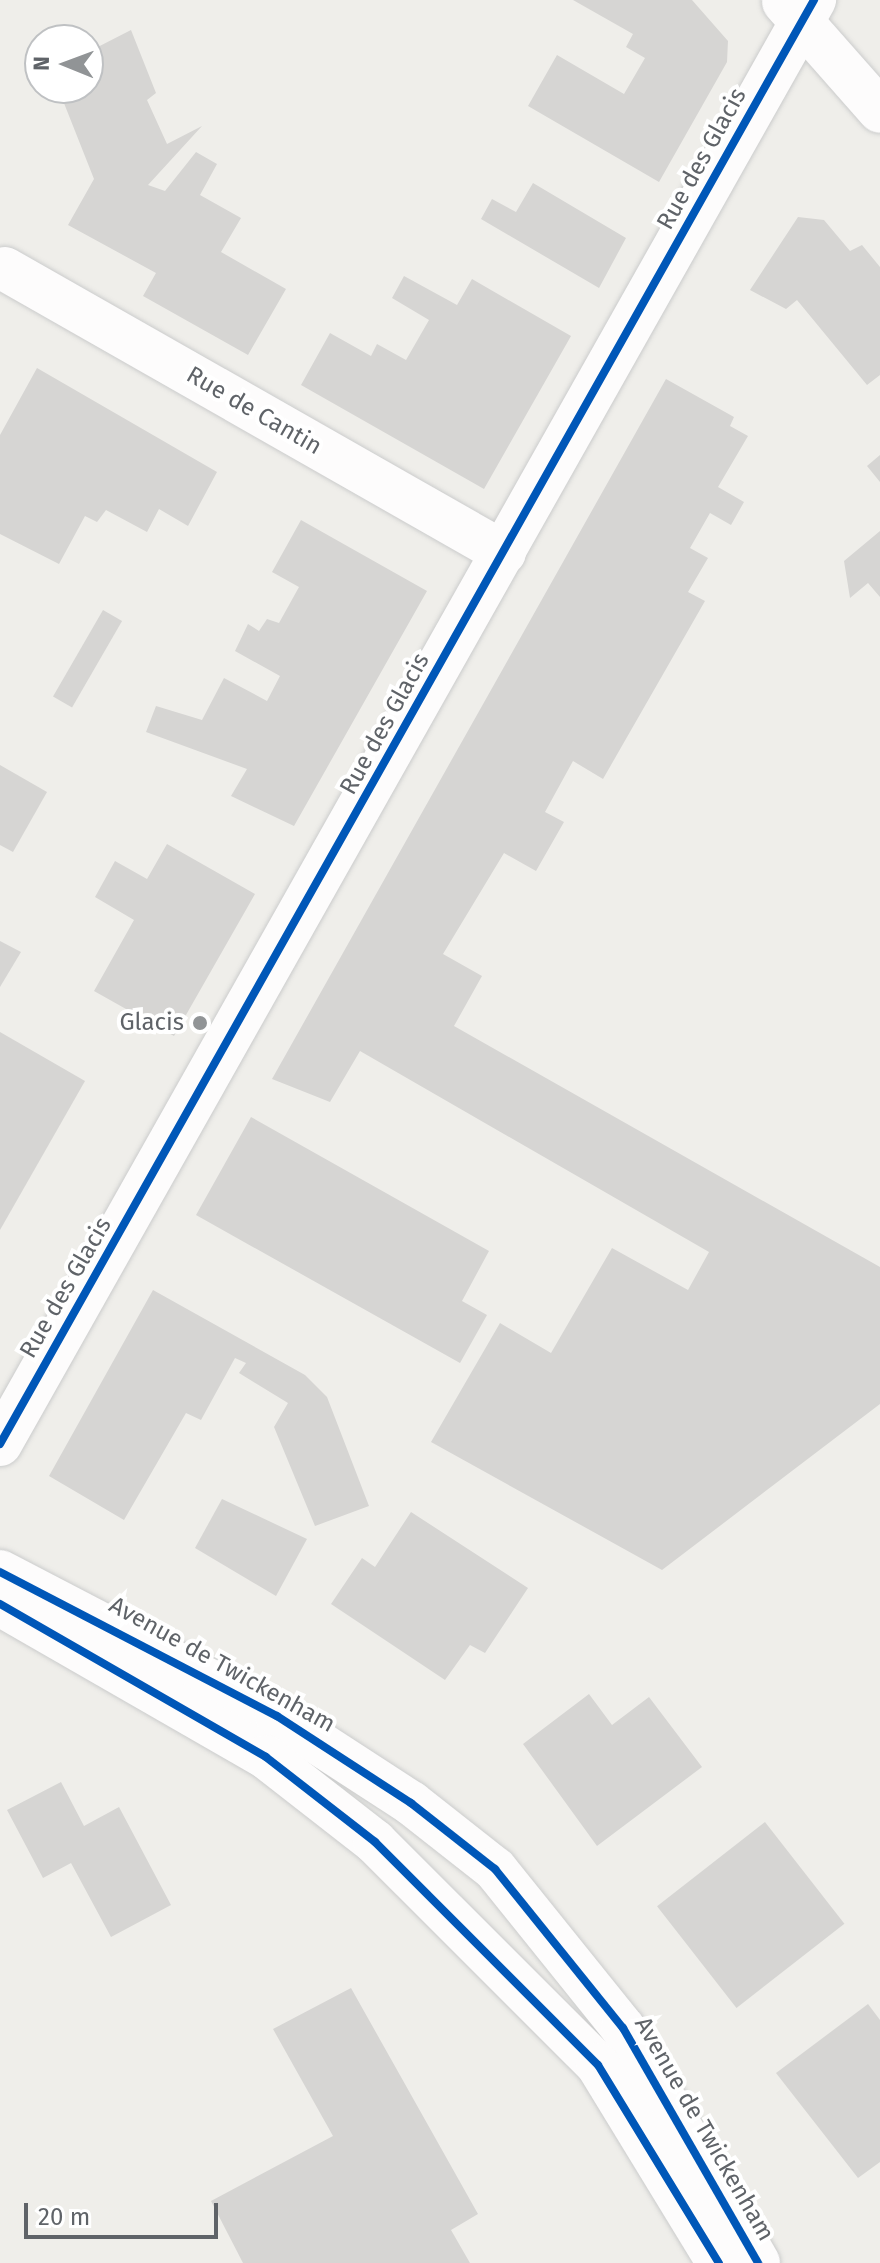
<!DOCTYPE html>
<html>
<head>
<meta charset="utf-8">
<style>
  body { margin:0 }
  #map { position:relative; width:880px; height:2263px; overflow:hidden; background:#efeeea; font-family:"Fira Sans",sans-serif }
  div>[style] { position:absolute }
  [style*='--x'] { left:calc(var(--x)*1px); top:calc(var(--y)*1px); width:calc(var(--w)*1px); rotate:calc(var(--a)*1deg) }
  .building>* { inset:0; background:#d6d5d3; transform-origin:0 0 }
  .roads { filter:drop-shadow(0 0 2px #cbcccc) drop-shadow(0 0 2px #cbcccc) }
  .street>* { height:44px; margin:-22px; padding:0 22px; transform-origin:22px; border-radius:22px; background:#fdfcfc }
  .cycleway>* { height:8px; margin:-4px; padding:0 4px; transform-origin:4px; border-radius:4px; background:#0057b8 }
  .dots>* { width:22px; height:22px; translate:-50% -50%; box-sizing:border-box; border:4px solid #fff; border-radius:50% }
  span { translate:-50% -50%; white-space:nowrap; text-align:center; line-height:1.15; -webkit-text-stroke:8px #fff; paint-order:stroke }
  .street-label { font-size:24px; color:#5f6368 }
  .poi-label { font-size:24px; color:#5f6368 }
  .right { translate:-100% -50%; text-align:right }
  .north { position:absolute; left:24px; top:24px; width:80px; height:80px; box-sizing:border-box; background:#fff; border:2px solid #bfc1c3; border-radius:50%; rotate:271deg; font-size:22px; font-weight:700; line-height:32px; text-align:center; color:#5f6368 }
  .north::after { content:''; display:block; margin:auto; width:28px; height:36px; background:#919496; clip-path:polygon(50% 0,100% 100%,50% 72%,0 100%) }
  .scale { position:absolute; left:24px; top:2203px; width:194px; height:36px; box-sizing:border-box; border:4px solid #5f6368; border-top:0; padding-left:10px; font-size:24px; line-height:28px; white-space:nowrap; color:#5f6368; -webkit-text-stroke:6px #fff; paint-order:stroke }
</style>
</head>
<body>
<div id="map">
  <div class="building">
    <div style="clip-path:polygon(573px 0,692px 0,728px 41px,727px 62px,659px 182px,528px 106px,557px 55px,624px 94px,645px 58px,626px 47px,633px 34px)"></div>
    <div style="clip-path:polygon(131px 30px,156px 93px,147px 100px,167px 144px,202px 126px,148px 185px,165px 191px,196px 152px,217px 164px,200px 195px,241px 218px,221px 252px,286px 289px,248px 355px,143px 296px,156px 273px,68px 225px,94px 179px,58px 88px,88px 88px,88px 52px)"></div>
    <div style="clip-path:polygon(533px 183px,626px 238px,599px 288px,481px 219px,492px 199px,516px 212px)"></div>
    <div style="clip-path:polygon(798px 217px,824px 220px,850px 251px,862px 245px,880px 267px,880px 375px,867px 385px,797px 300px,786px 309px,750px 290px)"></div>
    <div style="clip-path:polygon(404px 276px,457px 305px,472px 279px,571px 336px,484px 489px,301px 385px,330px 333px,371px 356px,377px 344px,406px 360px,429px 320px,392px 298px)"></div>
    <div style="clip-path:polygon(37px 368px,217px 472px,188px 526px,159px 509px,147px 532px,106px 510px,97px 522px,85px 516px,59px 564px,0 534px,0 435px)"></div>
    <div style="clip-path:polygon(666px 379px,734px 417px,730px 426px,748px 436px,718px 487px,744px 502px,731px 525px,710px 513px,690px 548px,708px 558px,688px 592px,705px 601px,603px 779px,573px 761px,545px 812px,564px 822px,536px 871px,504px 853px,443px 954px,482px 976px,454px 1026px,880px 1267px,880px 1404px,662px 1570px,431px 1442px,500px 1323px,551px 1353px,612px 1248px,688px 1290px,709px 1252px,360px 1051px,330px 1102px,272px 1079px)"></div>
    <div style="clip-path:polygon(880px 455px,880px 482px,867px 466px)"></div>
    <div style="clip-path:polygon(301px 520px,427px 591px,294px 826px,231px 796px,247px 769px,146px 732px,156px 706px,202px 720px,224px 678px,267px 701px,280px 676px,235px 651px,248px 624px,259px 631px,267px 619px,279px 623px,299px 587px,272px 572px)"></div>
    <div style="clip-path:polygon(880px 531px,880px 597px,868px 583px,850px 598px,844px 561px)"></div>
    <div style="left:103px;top:610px;width:22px;height:100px;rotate:30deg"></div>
    <div style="clip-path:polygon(0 765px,47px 792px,13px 852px,0 845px)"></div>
    <div style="clip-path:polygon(167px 844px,255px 894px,174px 1036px,94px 991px,134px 920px,95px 897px,115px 861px,147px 879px)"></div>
    <div style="clip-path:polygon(0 941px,21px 952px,0 987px)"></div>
    <div style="clip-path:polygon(0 1032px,85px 1081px,0 1230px)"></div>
    <div style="clip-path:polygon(251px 1117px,489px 1251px,462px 1301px,487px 1315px,460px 1363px,196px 1215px)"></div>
    <div style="clip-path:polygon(153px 1290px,305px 1375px,327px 1397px,369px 1506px,315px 1526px,274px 1427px,288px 1403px,239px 1373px,246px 1363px,235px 1358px,201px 1420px,186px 1413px,124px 1520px,49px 1476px)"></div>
    <div style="clip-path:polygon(222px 1499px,307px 1539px,276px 1596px,195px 1548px)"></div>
    <div style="clip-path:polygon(411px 1512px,528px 1588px,485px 1653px,470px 1645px,445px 1680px,331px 1604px,362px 1558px,375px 1567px)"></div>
    <div style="clip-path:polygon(589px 1694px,612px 1725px,649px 1697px,702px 1767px,597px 1846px,523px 1744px)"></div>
    <div style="clip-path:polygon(61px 1782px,84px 1826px,119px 1807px,171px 1905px,111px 1937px,71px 1863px,43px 1878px,7px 1810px)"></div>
    <div style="left:765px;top:1822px;width:129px;height:137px;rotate:52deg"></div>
    <div style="clip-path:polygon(351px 1988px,478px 2214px,451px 2230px,470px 2263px,243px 2263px,211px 2201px,333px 2136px,273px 2029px)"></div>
    <div style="clip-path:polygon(868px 2004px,880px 2020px,880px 2162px,858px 2178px,776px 2073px)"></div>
  </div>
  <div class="roads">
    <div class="street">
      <div style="--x:784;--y:2;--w:145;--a:48.6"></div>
      <div style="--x:5;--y:269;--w:574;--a:29.65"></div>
      <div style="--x:0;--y:1444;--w:1658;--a:-60.59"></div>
      <div style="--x:0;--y:1572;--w:312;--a:27.5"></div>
      <div style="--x:277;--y:1716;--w:160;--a:33"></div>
      <div style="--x:411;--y:1803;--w:107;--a:38.2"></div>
      <div style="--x:495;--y:1869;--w:204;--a:51.2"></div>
      <div style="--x:623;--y:2028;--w:271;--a:60.1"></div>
      <div style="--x:0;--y:1604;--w:307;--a:29.9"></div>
      <div style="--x:266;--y:1757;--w:138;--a:37.9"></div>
      <div style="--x:375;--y:1842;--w:315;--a:45"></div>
      <div style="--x:598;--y:2065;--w:232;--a:58.6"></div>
    </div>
  </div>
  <div class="cycleway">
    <div style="--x:0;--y:1444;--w:1658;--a:-60.59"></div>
    <div style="--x:0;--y:1572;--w:312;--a:27.5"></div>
    <div style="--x:277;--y:1716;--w:160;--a:33"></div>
    <div style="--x:411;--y:1803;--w:107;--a:38.2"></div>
    <div style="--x:495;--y:1869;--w:204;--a:51.2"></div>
    <div style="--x:623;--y:2028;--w:271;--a:60.1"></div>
    <div style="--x:0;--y:1604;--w:307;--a:29.9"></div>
    <div style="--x:266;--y:1757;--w:138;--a:37.9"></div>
    <div style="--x:375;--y:1842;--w:315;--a:45"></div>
    <div style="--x:598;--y:2065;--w:232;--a:58.6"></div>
  </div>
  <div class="dots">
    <div style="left:200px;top:1023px;background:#919496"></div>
  </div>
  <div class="street-label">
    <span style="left:702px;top:159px;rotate:-61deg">Rue des Glacis</span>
    <span style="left:254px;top:411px;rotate:30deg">Rue de Cantin</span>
    <span style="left:385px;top:724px;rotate:-61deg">Rue des Glacis</span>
    <span style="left:66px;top:1288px;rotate:-60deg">Rue des Glacis</span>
    <span style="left:222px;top:1665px;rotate:29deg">Avenue de Twickenham</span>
    <span style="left:704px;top:2129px;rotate:60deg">Avenue de Twickenham</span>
  </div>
  <div class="poi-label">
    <span class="right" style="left:184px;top:1023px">Glacis</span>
  </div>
  <div class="north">N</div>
  <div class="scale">20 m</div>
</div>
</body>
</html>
